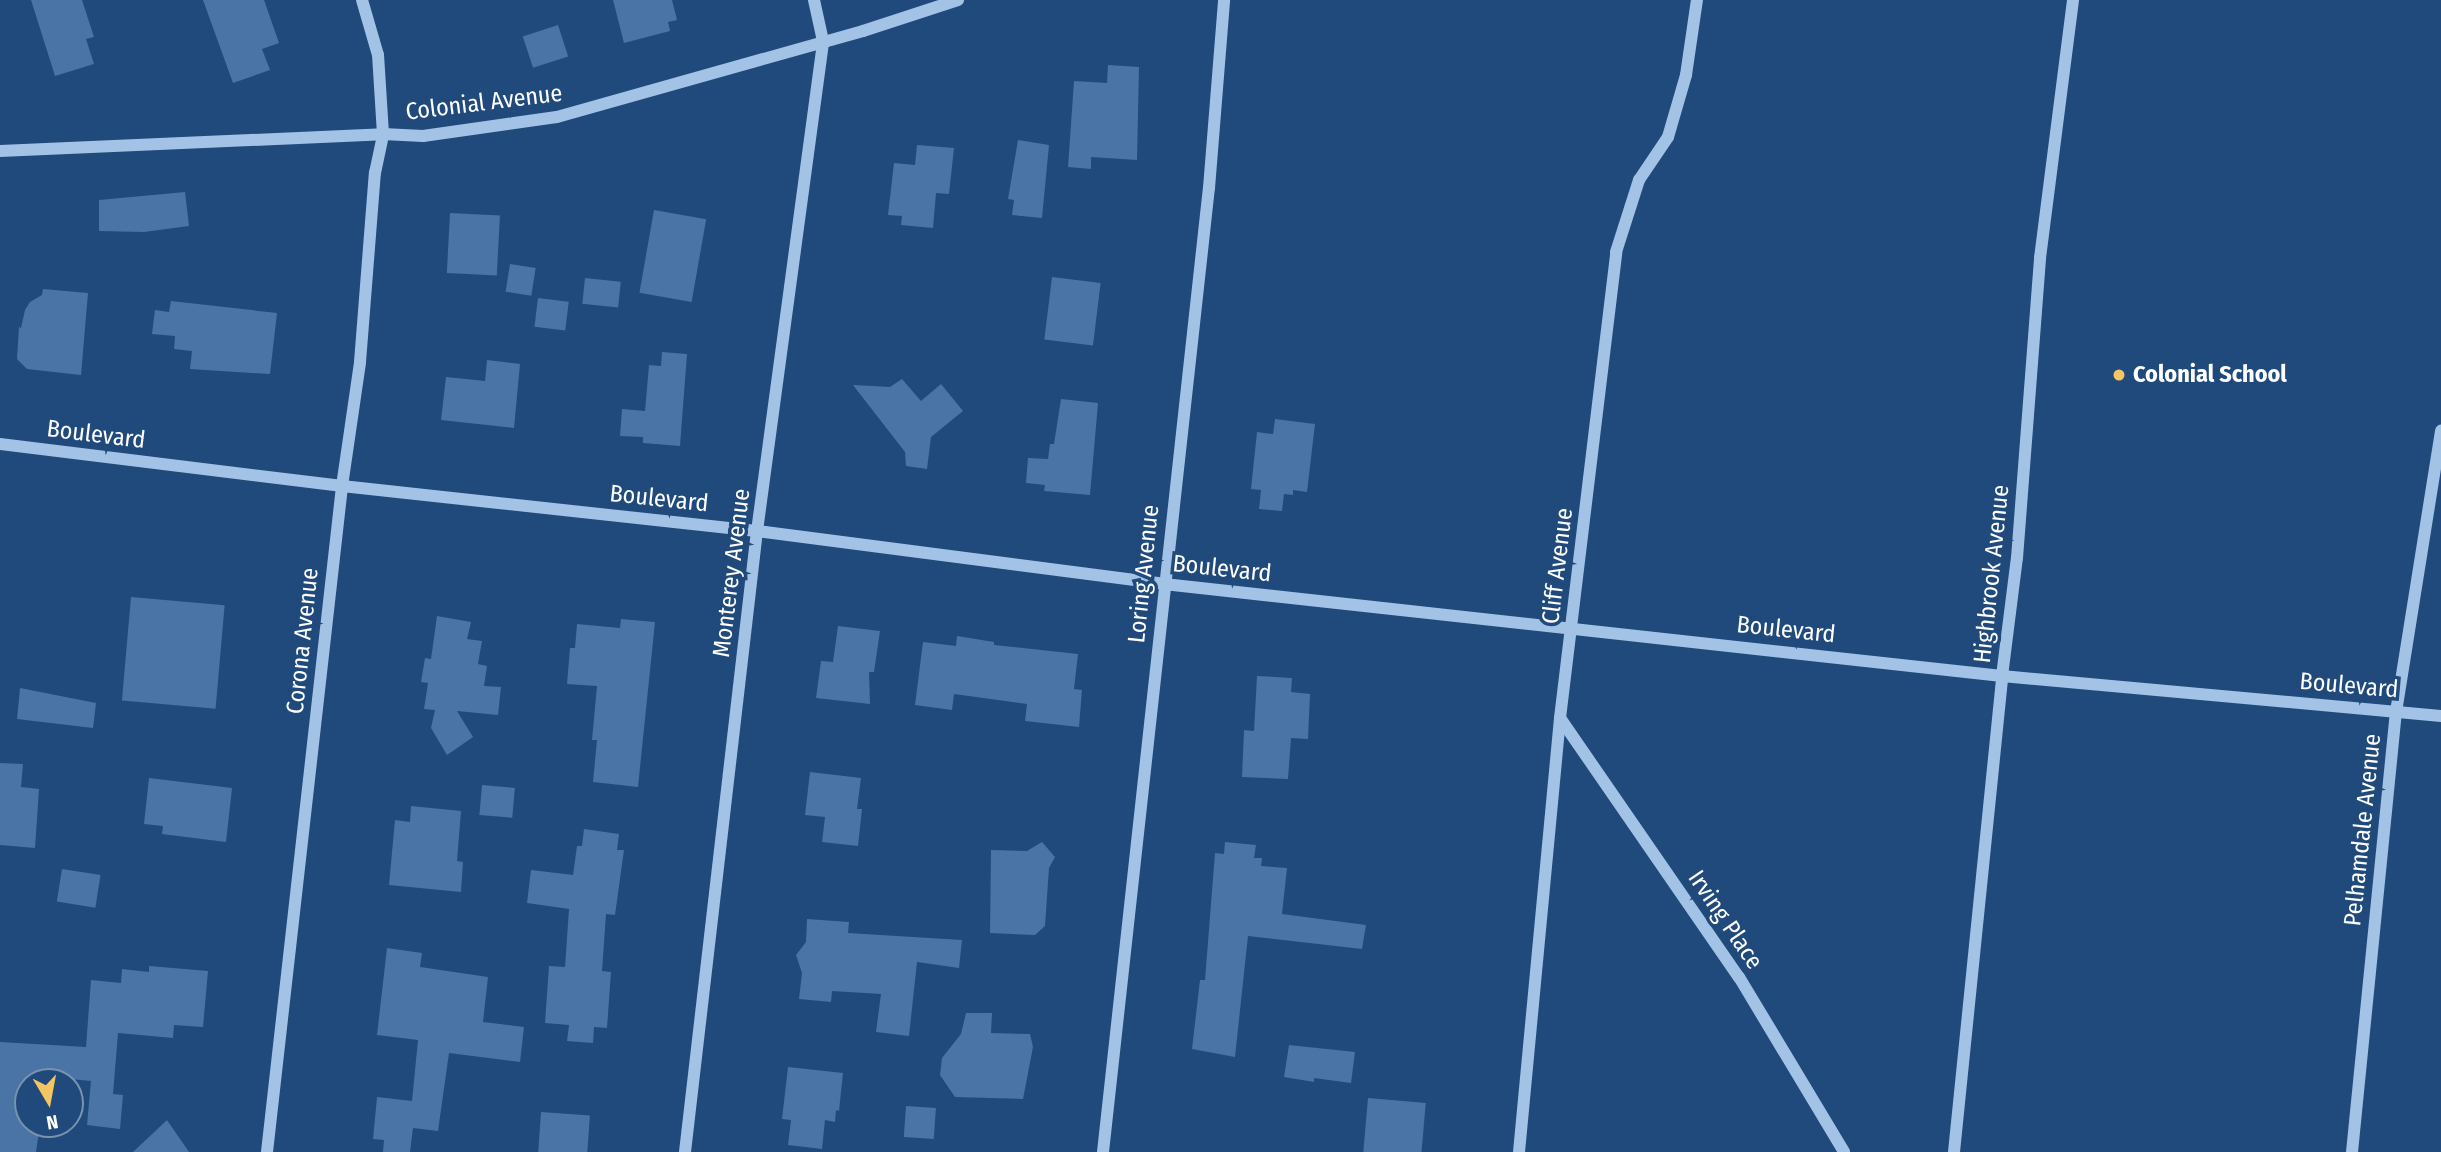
<!DOCTYPE html>
<html>
<head>
<meta charset="utf-8">
<style>
  body { margin:0 }
  #map { position:relative; width:2441px; height:1152px; overflow:hidden; background:#204a7b; font-family:"Fira Sans Condensed",sans-serif }
  div>[style] { position:absolute }
  [style*='--x'] { left:calc(var(--x)*1px); top:calc(var(--y)*1px); width:calc(var(--w)*1px); rotate:calc(var(--a)*1deg) }
  .building>* { inset:0; background:#4974a5; transform-origin:0 0 }
  .minor>* { height:12px; margin:-6px; padding:0 6px; transform-origin:6px; border-radius:6px; background:#a3c3e6 }
  .dots>* { width:19px; height:19px; translate:-50% -50%; box-sizing:border-box; border:4px solid #204a7b; border-radius:50% }
  span { translate:-50% -50%; white-space:nowrap; text-align:center; line-height:1.15; -webkit-text-stroke:7px #204a7b; paint-order:stroke }
  .street-label { font-size:24px; color:#fff }
  .poi-label { font-size:24px; color:#fff; font-weight:700 }
  .left { translate:0 -50%; text-align:left }
  .north { position:absolute; left:14px; top:1068px; width:70px; height:70px; box-sizing:border-box; background:#204a7b; border:2px solid #7992b0; border-radius:50%; rotate:170deg; font-size:19px; font-weight:700; line-height:28px; text-align:center; color:#fff }
  .north::after { content:''; display:block; margin:auto; width:24px; height:32px; background:#f3c663; clip-path:polygon(50% 0,100% 100%,50% 72%,0 100%) }
</style>
</head>
<body>
<div id="map">
  <div class="building">
    <div style="clip-path:polygon(31px 0,82px 0,94px 37px,86px 39px,94px 64px,55px 76px)"></div>
    <div style="clip-path:polygon(203px 0,264px 0,279px 43px,262px 49px,270px 70px,233px 83px)"></div>
    <div style="clip-path:polygon(613px 0,672px 0,677px 20px,668px 22px,670px 31px,624px 43px)"></div>
    <div style="left:558px;top:25px;width:33px;height:37px;rotate:72deg"></div>
    <div style="clip-path:polygon(1108px 65px,1139px 67px,1137px 160px,1091px 157px,1091px 169px,1068px 167px,1074px 81px,1107px 83px)"></div>
    <div style="clip-path:polygon(1018px 140px,1049px 145px,1042px 218px,1012px 215px,1014px 200px,1008px 199px)"></div>
    <div style="clip-path:polygon(917px 145px,954px 148px,949px 194px,936px 193px,933px 228px,901px 225px,902px 216px,888px 215px,894px 163px,915px 165px)"></div>
    <div style="clip-path:polygon(185px 192px,189px 226px,144px 232px,99px 231px,99px 200px)"></div>
    <div style="left:654px;top:210px;width:53px;height:84px;rotate:10deg"></div>
    <div style="left:450px;top:213px;width:50px;height:60px;rotate:3deg"></div>
    <div style="left:510px;top:264px;width:26px;height:28px;rotate:9deg"></div>
    <div style="left:1052px;top:277px;width:49px;height:63px;rotate:7deg"></div>
    <div style="left:585px;top:278px;width:36px;height:26px;rotate:6deg"></div>
    <div style="clip-path:polygon(43px 289px,88px 293px,81px 375px,27px 369px,17px 359px,19px 327px,21px 328px,25px 310px,30px 302px,42px 295px)"></div>
    <div style="left:538px;top:298px;width:31px;height:29px;rotate:7deg"></div>
    <div style="clip-path:polygon(171px 301px,277px 313px,270px 374px,190px 369px,192px 351px,174px 349px,175px 336px,152px 334px,155px 310px,169px 312px)"></div>
    <div style="clip-path:polygon(662px 352px,687px 354px,680px 446px,643px 443px,643px 437px,620px 436px,622px 409px,645px 411px,649px 365px,661px 366px)"></div>
    <div style="clip-path:polygon(487px 360px,520px 364px,514px 428px,441px 420px,446px 377px,485px 381px)"></div>
    <div style="clip-path:polygon(902px 379px,921px 401px,941px 384px,963px 411px,931px 437px,927px 469px,906px 466px,905px 452px,853px 385px,890px 387px)"></div>
    <div style="clip-path:polygon(1061px 399px,1098px 403px,1090px 495px,1044px 491px,1045px 485px,1026px 483px,1028px 458px,1048px 459px,1050px 444px,1054px 444px)"></div>
    <div style="clip-path:polygon(1275px 419px,1315px 424px,1307px 492px,1293px 490px,1293px 495px,1284px 494px,1282px 511px,1259px 509px,1261px 490px,1251px 489px,1257px 432px,1273px 434px)"></div>
    <div style="left:131px;top:597px;width:94px;height:104px;rotate:5deg"></div>
    <div style="clip-path:polygon(437px 616px,471px 622px,467px 639px,482px 641px,478px 664px,487px 666px,484px 686px,501px 687px,498px 715px,457px 711px,473px 737px,447px 755px,431px 728px,435px 710px,424px 709px,428px 683px,421px 682px,425px 658px,431px 659px)"></div>
    <div style="clip-path:polygon(621px 619px,655px 622px,638px 787px,593px 782px,597px 740px,592px 740px,597px 686px,567px 684px,570px 648px,575px 648px,577px 624px,620px 628px)"></div>
    <div style="clip-path:polygon(838px 626px,880px 631px,874px 672px,869px 672px,870px 704px,816px 698px,821px 661px,833px 662px)"></div>
    <div style="clip-path:polygon(957px 636px,994px 642px,994px 645px,1078px 654px,1074px 689px,1082px 690px,1079px 727px,1025px 721px,1027px 704px,954px 694px,952px 710px,915px 705px,923px 642px,956px 646px)"></div>
    <div style="clip-path:polygon(1257px 676px,1292px 678px,1291px 692px,1310px 694px,1308px 739px,1291px 738px,1288px 779px,1242px 777px,1244px 730px,1254px 731px)"></div>
    <div style="clip-path:polygon(20px 688px,96px 703px,93px 728px,17px 719px)"></div>
    <div style="clip-path:polygon(0 763px,23px 764px,21px 787px,39px 789px,35px 848px,0 845px)"></div>
    <div style="clip-path:polygon(810px 772px,861px 778px,857px 809px,862px 809px,858px 846px,822px 842px,825px 817px,805px 815px)"></div>
    <div style="clip-path:polygon(149px 778px,232px 788px,226px 842px,162px 834px,163px 826px,144px 824px)"></div>
    <div style="left:482px;top:785px;width:33px;height:30px;rotate:5deg"></div>
    <div style="clip-path:polygon(411px 806px,461px 811px,457px 861px,463px 862px,461px 892px,389px 885px,395px 820px,410px 822px)"></div>
    <div style="clip-path:polygon(584px 829px,619px 834px,617px 850px,624px 850px,615px 915px,606px 914px,602px 971px,611px 972px,607px 1028px,594px 1027px,593px 1043px,567px 1041px,569px 1025px,545px 1023px,549px 966px,565px 967px,569px 909px,527px 903px,531px 870px,573px 875px,577px 846px,582px 846px)"></div>
    <div style="clip-path:polygon(1042px 842px,1055px 857px,1049px 868px,1045px 926px,1035px 935px,990px 933px,991px 850px,1027px 851px)"></div>
    <div style="clip-path:polygon(1225px 842px,1256px 845px,1254px 858px,1262px 858px,1261px 866px,1287px 868px,1282px 914px,1366px 925px,1362px 949px,1248px 936px,1235px 1057px,1192px 1049px,1200px 980px,1205px 980px,1215px 853px,1224px 854px)"></div>
    <div style="left:62px;top:869px;width:39px;height:33px;rotate:9deg"></div>
    <div style="clip-path:polygon(807px 919px,849px 922px,848px 933px,962px 940px,959px 968px,917px 962px,909px 1036px,876px 1032px,881px 994px,832px 991px,831px 1002px,799px 999px,802px 973px,796px 955px,806px 942px)"></div>
    <div style="clip-path:polygon(387px 948px,422px 953px,420px 967px,488px 977px,483px 1022px,524px 1027px,520px 1062px,449px 1053px,438px 1131px,413px 1128px,410px 1152px,383px 1152px,384px 1140px,373px 1139px,377px 1097px,412px 1101px,418px 1040px,377px 1035px)"></div>
    <div style="clip-path:polygon(149px 966px,208px 971px,203px 1027px,174px 1025px,173px 1038px,118px 1033px,113px 1094px,123px 1095px,120px 1129px,87px 1125px,91px 1081px,28px 1075px,28px 1124px,40px 1124px,36px 1152px,0 1152px,0 1042px,86px 1047px,91px 980px,121px 983px,122px 969px,149px 972px)"></div>
    <div style="clip-path:polygon(966px 1013px,992px 1013px,991px 1033px,1030px 1034px,1033px 1047px,1023px 1099px,955px 1097px,940px 1075px,942px 1058px,961px 1034px)"></div>
    <div style="clip-path:polygon(1289px 1045px,1355px 1052px,1351px 1083px,1314px 1078px,1314px 1082px,1284px 1077px)"></div>
    <div style="clip-path:polygon(788px 1067px,843px 1073px,839px 1111px,836px 1110px,835px 1122px,825px 1120px,822px 1149px,788px 1145px,791px 1120px,782px 1119px)"></div>
    <div style="left:1368px;top:1098px;width:58px;height:54px;rotate:5deg"></div>
    <div style="left:906px;top:1106px;width:30px;height:31px;rotate:4deg"></div>
    <div style="left:541px;top:1112px;width:49px;height:40px;rotate:4deg"></div>
    <div style="clip-path:polygon(167px 1120px,189px 1152px,133px 1152px)"></div>
  </div>
  <div class="minor">
    <div style="--x:0;--y:151;--w:383;--a:-2.5"></div>
    <div style="--x:383;--y:134;--w:40;--a:2.9"></div>
    <div style="--x:423;--y:136;--w:135;--a:-8.1"></div>
    <div style="--x:557;--y:117;--w:318;--a:-15.7"></div>
    <div style="--x:863;--y:31;--w:100;--a:-18.1"></div>
    <div style="--x:0;--y:444;--w:345;--a:7"></div>
    <div style="--x:342;--y:486;--w:417;--a:6.2"></div>
    <div style="--x:757;--y:531;--w:410;--a:7.4"></div>
    <div style="--x:1164;--y:584;--w:843;--a:6.27"></div>
    <div style="--x:2002;--y:676;--w:441;--a:5.2"></div>
    <div style="--x:1560;--y:718;--w:315;--a:55.4"></div>
    <div style="--x:1739;--y:977;--w:204;--a:59"></div>
    <div style="--x:267;--y:1152;--w:670;--a:-83.57"></div>
    <div style="--x:342;--y:486;--w:125;--a:-81.7"></div>
    <div style="--x:360;--y:362;--w:190;--a:-85.5"></div>
    <div style="--x:375;--y:173;--w:40;--a:-78"></div>
    <div style="--x:383;--y:134;--w:79;--a:-93.6"></div>
    <div style="--x:378;--y:55;--w:57;--a:-106.2"></div>
    <div style="--x:685;--y:1152;--w:625;--a:-83.39"></div>
    <div style="--x:757;--y:531;--w:494;--a:-82.3"></div>
    <div style="--x:823;--y:41;--w:42;--a:-102.4"></div>
    <div style="--x:1103;--y:1152;--w:970;--a:-83.73"></div>
    <div style="--x:1209;--y:188;--w:189;--a:-85.4"></div>
    <div style="--x:1519;--y:1152;--w:436;--a:-84.6"></div>
    <div style="--x:1560;--y:718;--w:469;--a:-83.1"></div>
    <div style="--x:1616;--y:252;--w:76;--a:-72.3"></div>
    <div style="--x:1639;--y:180;--w:52;--a:-56"></div>
    <div style="--x:1668;--y:137;--w:65;--a:-73.8"></div>
    <div style="--x:1686;--y:75;--w:76;--a:-81.7"></div>
    <div style="--x:1954;--y:1152;--w:478;--a:-84.2"></div>
    <div style="--x:2002;--y:676;--w:119;--a:-82.8"></div>
    <div style="--x:2017;--y:558;--w:301;--a:-85.6"></div>
    <div style="--x:2040;--y:258;--w:260;--a:-82.7"></div>
    <div style="--x:2352;--y:1152;--w:442;--a:-84.3"></div>
    <div style="--x:2396;--y:712;--w:285;--a:-80.9"></div>
  </div>
  <div class="dots">
    <div style="left:2119px;top:375px;background:#f3c663"></div>
  </div>
  <div class="street-label">
    <span style="left:484px;top:103px;rotate:-7deg">Colonial Avenue</span>
    <span style="left:96px;top:435px;rotate:7deg">Boulevard</span>
    <span style="left:659px;top:499px;rotate:6deg">Boulevard</span>
    <span style="left:1558px;top:566px;rotate:-83deg">Cliff Avenue</span>
    <span style="left:1222px;top:569px;rotate:6deg">Boulevard</span>
    <span style="left:732px;top:573px;rotate:-83deg">Monterey Avenue</span>
    <span style="left:1144px;top:574px;rotate:-84deg">Loring Avenue</span>
    <span style="left:1992px;top:574px;rotate:-84deg">Highbrook Avenue</span>
    <span style="left:1786px;top:630px;rotate:6deg">Boulevard</span>
    <span style="left:303px;top:641px;rotate:-84deg">Corona Avenue</span>
    <span style="left:2349px;top:686px;rotate:5deg">Boulevard</span>
    <span style="left:2363px;top:830px;rotate:-84deg">Pelhamdale Avenue</span>
    <span style="left:1725px;top:920px;rotate:56deg">Irving Place</span>
  </div>
  <div class="poi-label">
    <span class="left" style="left:2133px;top:375px">Colonial School</span>
  </div>
  <div class="north">N</div>
</div>
</body>
</html>
